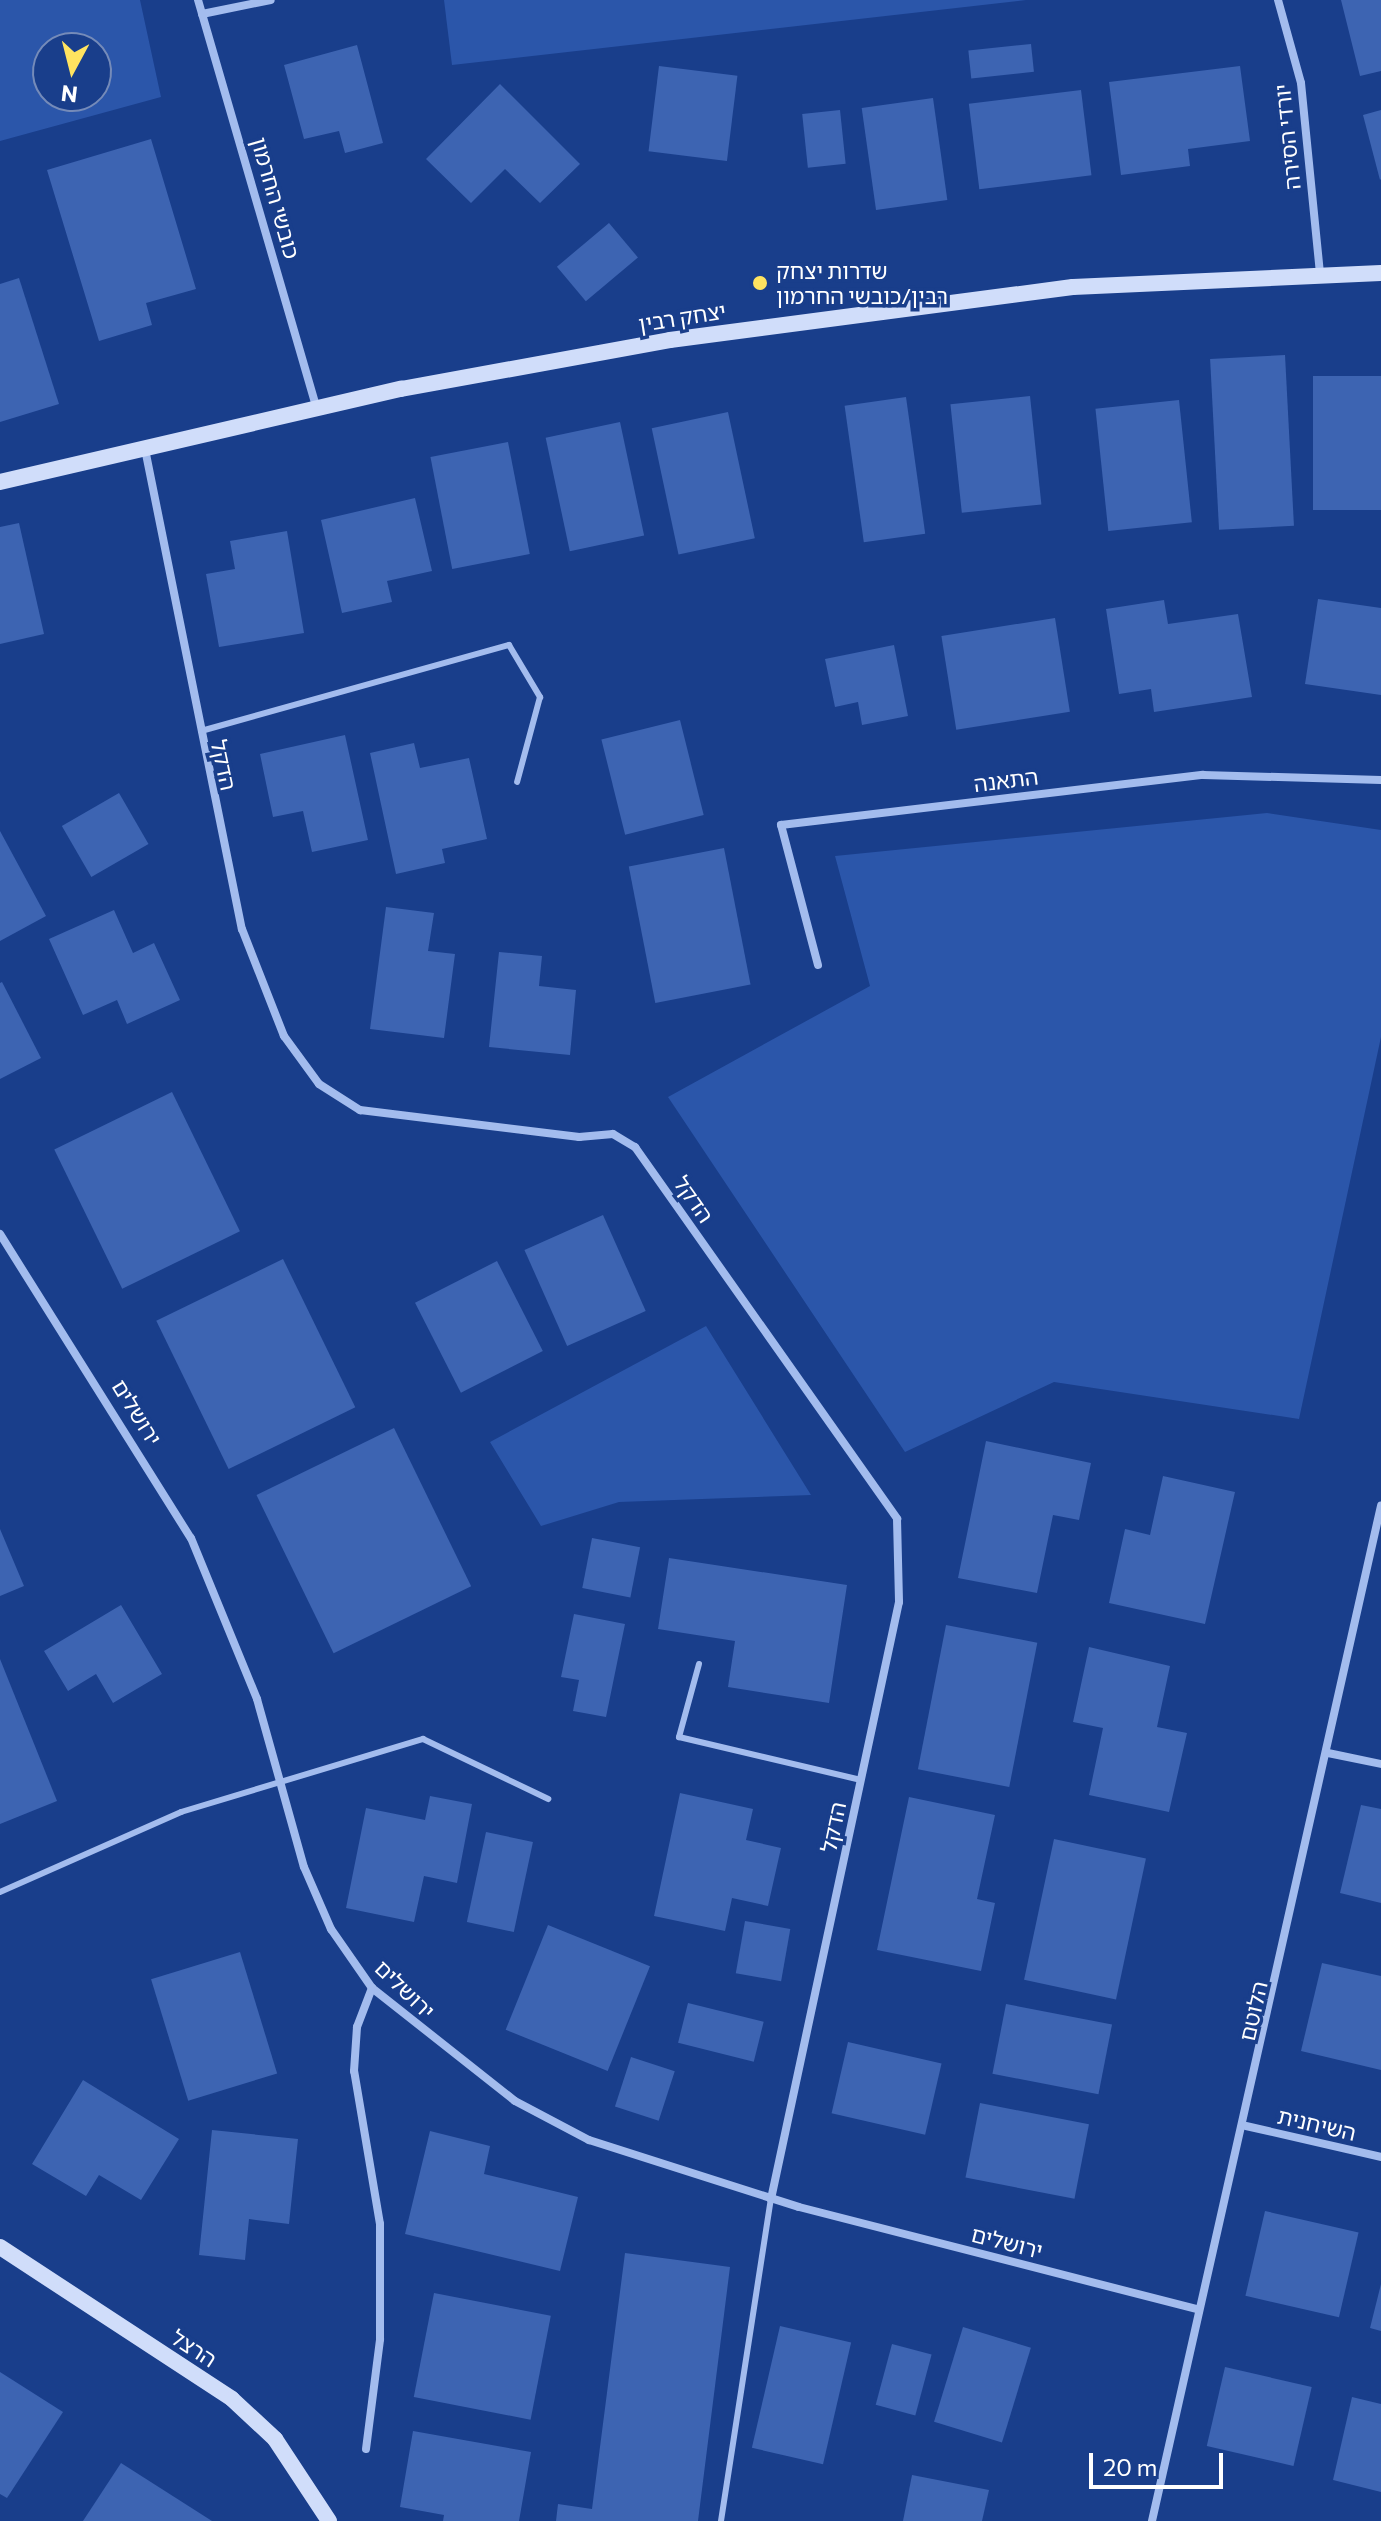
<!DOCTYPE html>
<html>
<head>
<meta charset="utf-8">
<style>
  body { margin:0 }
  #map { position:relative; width:1381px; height:2521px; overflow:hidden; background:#193e8b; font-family:Commissioner,"Noto Sans Hebrew",sans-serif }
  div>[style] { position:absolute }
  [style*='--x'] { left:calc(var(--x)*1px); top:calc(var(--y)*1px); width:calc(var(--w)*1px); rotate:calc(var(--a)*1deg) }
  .green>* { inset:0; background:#2b56aa }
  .building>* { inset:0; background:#3d64b2; transform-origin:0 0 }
  .lane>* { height:6px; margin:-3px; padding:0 3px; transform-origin:3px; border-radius:3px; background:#a3bcee }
  .street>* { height:8px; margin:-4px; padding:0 4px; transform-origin:4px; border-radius:4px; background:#a3bcee }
  .secondary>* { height:16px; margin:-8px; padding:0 8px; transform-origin:8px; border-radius:8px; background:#d0ddfa }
  .dots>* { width:22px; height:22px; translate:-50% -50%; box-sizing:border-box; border:4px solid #193e8b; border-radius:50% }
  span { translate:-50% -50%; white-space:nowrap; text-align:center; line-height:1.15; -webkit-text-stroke:7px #193e8b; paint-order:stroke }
  .street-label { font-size:22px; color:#fff }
  .poi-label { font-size:22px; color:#fff }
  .left { translate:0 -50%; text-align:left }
  .north { position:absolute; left:32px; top:32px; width:80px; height:80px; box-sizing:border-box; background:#193e8b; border:2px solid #758bb9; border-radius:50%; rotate:187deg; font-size:22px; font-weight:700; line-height:32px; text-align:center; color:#fff }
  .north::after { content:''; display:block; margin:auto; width:28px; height:36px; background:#ffe360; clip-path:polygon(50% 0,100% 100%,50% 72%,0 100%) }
  .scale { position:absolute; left:1089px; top:2453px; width:134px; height:36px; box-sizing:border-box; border:4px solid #fff; border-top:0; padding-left:10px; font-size:24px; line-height:28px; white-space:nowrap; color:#fff; -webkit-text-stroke:6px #193e8b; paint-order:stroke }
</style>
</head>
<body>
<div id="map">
  <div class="green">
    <div style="clip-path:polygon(evenodd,0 0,140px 0,161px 97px,0 141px,0 0,48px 48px,96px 48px,96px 96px,48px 96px,48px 48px)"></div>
    <div style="clip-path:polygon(444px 0,1026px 0,452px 65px)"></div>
    <div style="clip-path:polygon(1267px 813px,1381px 830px,1381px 1037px,1299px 1419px,1054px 1382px,905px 1452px,668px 1097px,870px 986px,835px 856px)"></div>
    <div style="clip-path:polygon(706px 1326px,811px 1495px,619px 1502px,541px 1526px,490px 1442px)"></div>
  </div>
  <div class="building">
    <div style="clip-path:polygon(1341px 0,1381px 0,1381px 71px,1360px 76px)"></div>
    <div style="left:1031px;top:44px;width:28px;height:63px;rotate:84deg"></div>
    <div style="clip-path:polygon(357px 45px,383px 143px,345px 153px,339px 131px,304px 139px,284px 65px)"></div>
    <div style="left:659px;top:66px;width:79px;height:86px;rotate:7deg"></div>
    <div style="clip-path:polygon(1240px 66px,1250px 141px,1188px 149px,1190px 166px,1121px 175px,1109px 82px)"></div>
    <div style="clip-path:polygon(500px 84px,580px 164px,540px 203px,505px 169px,471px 203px,426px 159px)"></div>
    <div style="left:1081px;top:90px;width:86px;height:113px;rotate:83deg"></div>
    <div style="left:933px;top:98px;width:103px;height:72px;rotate:82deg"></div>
    <div style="left:840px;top:110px;width:54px;height:38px;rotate:84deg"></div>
    <div style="clip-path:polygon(1381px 110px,1381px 179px,1380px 180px,1363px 115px)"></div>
    <div style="clip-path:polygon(151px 139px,196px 289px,146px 303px,152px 325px,99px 341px,47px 170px)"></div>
    <div style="left:609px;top:223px;width:45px;height:68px;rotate:50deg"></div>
    <div style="clip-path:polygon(19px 278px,59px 404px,0 422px,0 284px)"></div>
    <div style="left:1285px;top:355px;width:171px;height:75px;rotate:87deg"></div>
    <div style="left:1381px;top:376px;width:134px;height:68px;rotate:90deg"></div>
    <div style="left:1030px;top:396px;width:109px;height:80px;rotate:84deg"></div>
    <div style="left:906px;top:397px;width:138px;height:62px;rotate:82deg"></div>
    <div style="left:1179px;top:400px;width:123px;height:84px;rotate:84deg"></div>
    <div style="left:728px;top:412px;width:129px;height:78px;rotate:78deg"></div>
    <div style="left:620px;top:422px;width:116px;height:76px;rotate:78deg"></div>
    <div style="left:508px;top:442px;width:114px;height:79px;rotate:79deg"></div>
    <div style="clip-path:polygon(415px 498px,432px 571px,387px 581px,392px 602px,342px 613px,321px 520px)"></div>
    <div style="clip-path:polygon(19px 523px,44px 634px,0 644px,0 527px)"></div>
    <div style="clip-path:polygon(287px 531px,304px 633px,219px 647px,206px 574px,235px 569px,230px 541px)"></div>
    <div style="clip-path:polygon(1318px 599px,1381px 608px,1381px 695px,1305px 684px)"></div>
    <div style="clip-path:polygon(1164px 600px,1168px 624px,1238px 614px,1252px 697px,1154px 712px,1151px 689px,1119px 694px,1106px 609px)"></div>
    <div style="left:1055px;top:618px;width:95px;height:115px;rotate:81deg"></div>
    <div style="clip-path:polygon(894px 645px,908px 716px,862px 725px,858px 702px,835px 707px,825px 659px)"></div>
    <div style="left:680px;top:720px;width:98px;height:81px;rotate:76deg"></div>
    <div style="clip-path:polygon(345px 735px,368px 840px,312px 852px,303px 811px,273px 817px,260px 754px)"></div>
    <div style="clip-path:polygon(414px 743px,420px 768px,469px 758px,487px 839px,442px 849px,445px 863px,396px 874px,370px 753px)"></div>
    <div style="left:119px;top:793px;width:59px;height:66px;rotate:60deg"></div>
    <div style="clip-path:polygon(0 831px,46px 916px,0 941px)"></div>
    <div style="left:724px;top:848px;width:139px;height:97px;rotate:79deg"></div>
    <div style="clip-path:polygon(386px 907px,434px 913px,428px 951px,455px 954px,444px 1038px,370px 1029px)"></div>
    <div style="clip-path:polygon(114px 910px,133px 953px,154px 943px,180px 1000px,127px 1024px,117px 1000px,83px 1015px,49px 939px)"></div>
    <div style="clip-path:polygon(499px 952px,542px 956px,539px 986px,576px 990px,570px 1055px,489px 1047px)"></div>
    <div style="clip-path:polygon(2px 982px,41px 1058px,0 1079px,0 983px)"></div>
    <div style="left:172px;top:1092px;width:155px;height:131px;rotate:64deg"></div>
    <div style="left:603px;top:1215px;width:105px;height:86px;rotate:66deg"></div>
    <div style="left:283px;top:1259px;width:165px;height:141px;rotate:64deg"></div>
    <div style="left:497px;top:1261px;width:101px;height:92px;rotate:63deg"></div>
    <div style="left:394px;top:1428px;width:176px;height:153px;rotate:64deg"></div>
    <div style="clip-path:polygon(986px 1441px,1091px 1463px,1079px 1520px,1053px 1515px,1037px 1593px,958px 1578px)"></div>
    <div style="clip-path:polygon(1163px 1476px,1235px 1492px,1205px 1624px,1109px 1603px,1125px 1529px,1150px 1535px)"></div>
    <div style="clip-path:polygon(0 1529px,24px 1586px,0 1596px)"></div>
    <div style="left:592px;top:1538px;width:49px;height:51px;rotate:11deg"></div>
    <div style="clip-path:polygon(669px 1558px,847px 1585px,829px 1703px,728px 1687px,735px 1641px,658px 1629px)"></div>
    <div style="clip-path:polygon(121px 1605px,162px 1674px,113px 1703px,96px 1674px,68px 1691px,44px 1651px)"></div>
    <div style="clip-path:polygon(574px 1614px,625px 1624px,606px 1717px,573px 1711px,579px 1680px,561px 1677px)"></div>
    <div style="left:946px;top:1625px;width:93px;height:147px;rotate:11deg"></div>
    <div style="clip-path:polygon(1089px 1647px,1170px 1666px,1157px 1727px,1187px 1733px,1169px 1812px,1089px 1795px,1103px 1728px,1073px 1722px)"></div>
    <div style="clip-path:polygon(0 1659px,57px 1801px,0 1824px)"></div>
    <div style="clip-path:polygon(680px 1793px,753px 1809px,746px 1840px,781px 1848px,768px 1906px,732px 1898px,725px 1931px,654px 1916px)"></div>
    <div style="clip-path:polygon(430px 1796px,472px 1804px,457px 1883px,424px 1876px,414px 1922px,346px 1908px,366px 1808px,425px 1820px)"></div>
    <div style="clip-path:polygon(909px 1797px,995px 1815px,977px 1899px,995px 1903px,981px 1971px,877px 1950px)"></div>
    <div style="clip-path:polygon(1361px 1805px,1381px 1809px,1381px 1903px,1340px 1893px)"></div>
    <div style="left:486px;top:1832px;width:48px;height:92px;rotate:12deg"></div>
    <div style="left:1054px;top:1839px;width:94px;height:144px;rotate:12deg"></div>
    <div style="left:745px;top:1921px;width:46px;height:53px;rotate:10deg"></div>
    <div style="left:548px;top:1925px;width:110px;height:113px;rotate:22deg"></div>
    <div style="left:240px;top:1952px;width:127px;height:93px;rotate:73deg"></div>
    <div style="clip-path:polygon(1322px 1963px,1381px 1976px,1381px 2070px,1301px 2051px)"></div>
    <div style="left:688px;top:2003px;width:78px;height:41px;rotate:14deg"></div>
    <div style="left:1006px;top:2004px;width:108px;height:71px;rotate:11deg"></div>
    <div style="left:848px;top:2042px;width:96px;height:73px;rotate:13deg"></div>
    <div style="left:631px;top:2057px;width:46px;height:52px;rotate:18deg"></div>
    <div style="clip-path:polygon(83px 2080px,179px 2139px,141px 2200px,99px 2175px,86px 2196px,32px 2164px)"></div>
    <div style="left:980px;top:2103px;width:111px;height:76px;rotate:11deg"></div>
    <div style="clip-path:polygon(212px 2130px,298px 2139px,289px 2224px,249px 2219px,245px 2260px,199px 2255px)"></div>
    <div style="clip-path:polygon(430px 2131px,490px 2146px,484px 2174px,578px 2197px,560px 2271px,405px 2234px)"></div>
    <div style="left:1265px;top:2211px;width:96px;height:87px;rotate:13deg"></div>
    <div style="clip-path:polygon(625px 2253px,730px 2267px,698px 2521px,556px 2521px,558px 2504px,592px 2509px)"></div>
    <div style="clip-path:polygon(1381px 2284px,1381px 2331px,1370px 2328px)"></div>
    <div style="left:434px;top:2293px;width:119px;height:106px;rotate:11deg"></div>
    <div style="left:780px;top:2326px;width:73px;height:125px;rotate:13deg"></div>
    <div style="left:963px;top:2327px;width:71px;height:99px;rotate:17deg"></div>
    <div style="left:892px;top:2344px;width:41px;height:63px;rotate:15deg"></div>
    <div style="left:1225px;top:2367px;width:89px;height:81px;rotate:13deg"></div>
    <div style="clip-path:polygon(0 2372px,63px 2412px,7px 2498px,0 2494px)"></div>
    <div style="clip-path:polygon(1352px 2397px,1381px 2404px,1381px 2492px,1333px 2480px)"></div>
    <div style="clip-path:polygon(413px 2431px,531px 2452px,519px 2521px,443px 2521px,444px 2515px,400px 2507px)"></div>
    <div style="clip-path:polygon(121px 2463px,212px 2521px,83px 2521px)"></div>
    <div style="clip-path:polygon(912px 2475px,989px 2490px,982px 2521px,903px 2521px)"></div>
  </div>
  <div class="lane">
    <div style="--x:201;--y:731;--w:320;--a:-15.6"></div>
    <div style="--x:509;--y:645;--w:61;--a:59.2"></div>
    <div style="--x:540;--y:697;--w:88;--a:105.1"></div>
    <div style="--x:699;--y:1664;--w:76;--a:105.3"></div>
    <div style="--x:679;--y:1737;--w:187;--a:13.3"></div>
    <div style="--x:0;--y:1892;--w:198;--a:-23.8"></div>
    <div style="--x:181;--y:1812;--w:253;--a:-16.8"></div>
    <div style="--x:423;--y:1739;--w:139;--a:25.6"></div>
    <div style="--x:721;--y:2521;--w:326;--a:-81.2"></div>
  </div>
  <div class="street">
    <div style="--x:198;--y:0;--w:424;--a:73.8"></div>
    <div style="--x:1278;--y:0;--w:86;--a:74.5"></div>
    <div style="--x:1301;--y:83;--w:190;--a:84.3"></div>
    <div style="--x:202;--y:14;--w:70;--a:-11.5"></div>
    <div style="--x:145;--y:449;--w:490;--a:78.6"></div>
    <div style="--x:242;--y:929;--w:115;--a:68.6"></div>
    <div style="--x:284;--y:1036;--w:59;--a:53.9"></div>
    <div style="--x:319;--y:1084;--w:49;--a:32.4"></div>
    <div style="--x:360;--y:1110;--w:221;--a:7"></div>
    <div style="--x:579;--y:1137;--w:34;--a:-5"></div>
    <div style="--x:613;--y:1134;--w:26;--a:31"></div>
    <div style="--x:635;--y:1147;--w:455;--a:54.8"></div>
    <div style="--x:897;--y:1519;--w:83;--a:88.6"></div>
    <div style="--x:899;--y:1602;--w:611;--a:102.1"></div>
    <div style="--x:818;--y:965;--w:145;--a:-104.8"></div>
    <div style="--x:781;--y:825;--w:425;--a:-6.8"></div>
    <div style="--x:1203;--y:775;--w:178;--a:1.6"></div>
    <div style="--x:0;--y:1234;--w:359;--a:57.9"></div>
    <div style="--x:191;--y:1538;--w:174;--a:67.7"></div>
    <div style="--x:257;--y:1699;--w:174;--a:74.4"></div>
    <div style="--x:304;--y:1867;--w:68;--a:66.5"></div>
    <div style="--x:331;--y:1929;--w:72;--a:55.2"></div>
    <div style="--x:372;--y:1988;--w:182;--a:38.3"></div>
    <div style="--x:515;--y:2101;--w:84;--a:27.8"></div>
    <div style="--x:589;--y:2140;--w:220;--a:17.7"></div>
    <div style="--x:799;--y:2207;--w:410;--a:14.4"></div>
    <div style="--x:1328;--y:1753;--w:54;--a:11.7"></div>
    <div style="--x:1246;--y:2126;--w:139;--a:12.9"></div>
    <div style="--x:366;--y:2449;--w:111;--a:-82.7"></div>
    <div style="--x:380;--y:2339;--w:115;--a:-90"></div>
    <div style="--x:380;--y:2224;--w:155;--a:-99.6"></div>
    <div style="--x:354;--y:2071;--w:44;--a:-86.1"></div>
    <div style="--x:357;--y:2027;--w:42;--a:-69"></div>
    <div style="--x:1152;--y:2521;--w:1041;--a:-77.29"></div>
  </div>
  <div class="secondary">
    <div style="--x:0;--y:482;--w:412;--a:-13.1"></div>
    <div style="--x:401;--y:389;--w:273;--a:-10.3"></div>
    <div style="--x:670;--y:340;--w:406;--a:-7.5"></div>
    <div style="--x:1073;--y:287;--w:308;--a:-2.6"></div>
    <div style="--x:0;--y:2247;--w:277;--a:33.2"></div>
    <div style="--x:232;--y:2399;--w:59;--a:42.9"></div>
    <div style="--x:275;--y:2439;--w:98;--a:56.6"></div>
  </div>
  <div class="dots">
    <div style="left:760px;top:283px;background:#ffe360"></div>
  </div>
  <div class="street-label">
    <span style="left:1287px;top:137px;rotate:-96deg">יורדי הסירה</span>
    <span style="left:276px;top:198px;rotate:74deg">כובשי החרמון</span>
    <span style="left:682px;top:317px;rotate:-9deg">יצחק רבין</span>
    <span style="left:224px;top:765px;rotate:78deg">הדקל</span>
    <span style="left:1006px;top:780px;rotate:-7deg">התאנה</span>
    <span style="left:694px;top:1199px;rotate:55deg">הדקל</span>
    <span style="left:137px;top:1412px;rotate:58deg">ירושלים</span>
    <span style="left:833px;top:1827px;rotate:-78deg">הדקל</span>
    <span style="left:405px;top:1989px;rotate:44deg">ירושלים</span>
    <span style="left:1253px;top:2011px;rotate:-77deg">הלוטם</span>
    <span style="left:1317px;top:2124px;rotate:13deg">השיחנית</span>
    <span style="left:1007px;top:2242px;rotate:14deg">ירושלים</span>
    <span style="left:194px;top:2348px;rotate:33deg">הרצל</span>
  </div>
  <div class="poi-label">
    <span class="left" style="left:776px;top:283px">שדרות יצחק<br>רבין/כובשי החרמון</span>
  </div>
  <div class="north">N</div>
  <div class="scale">20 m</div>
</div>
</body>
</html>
